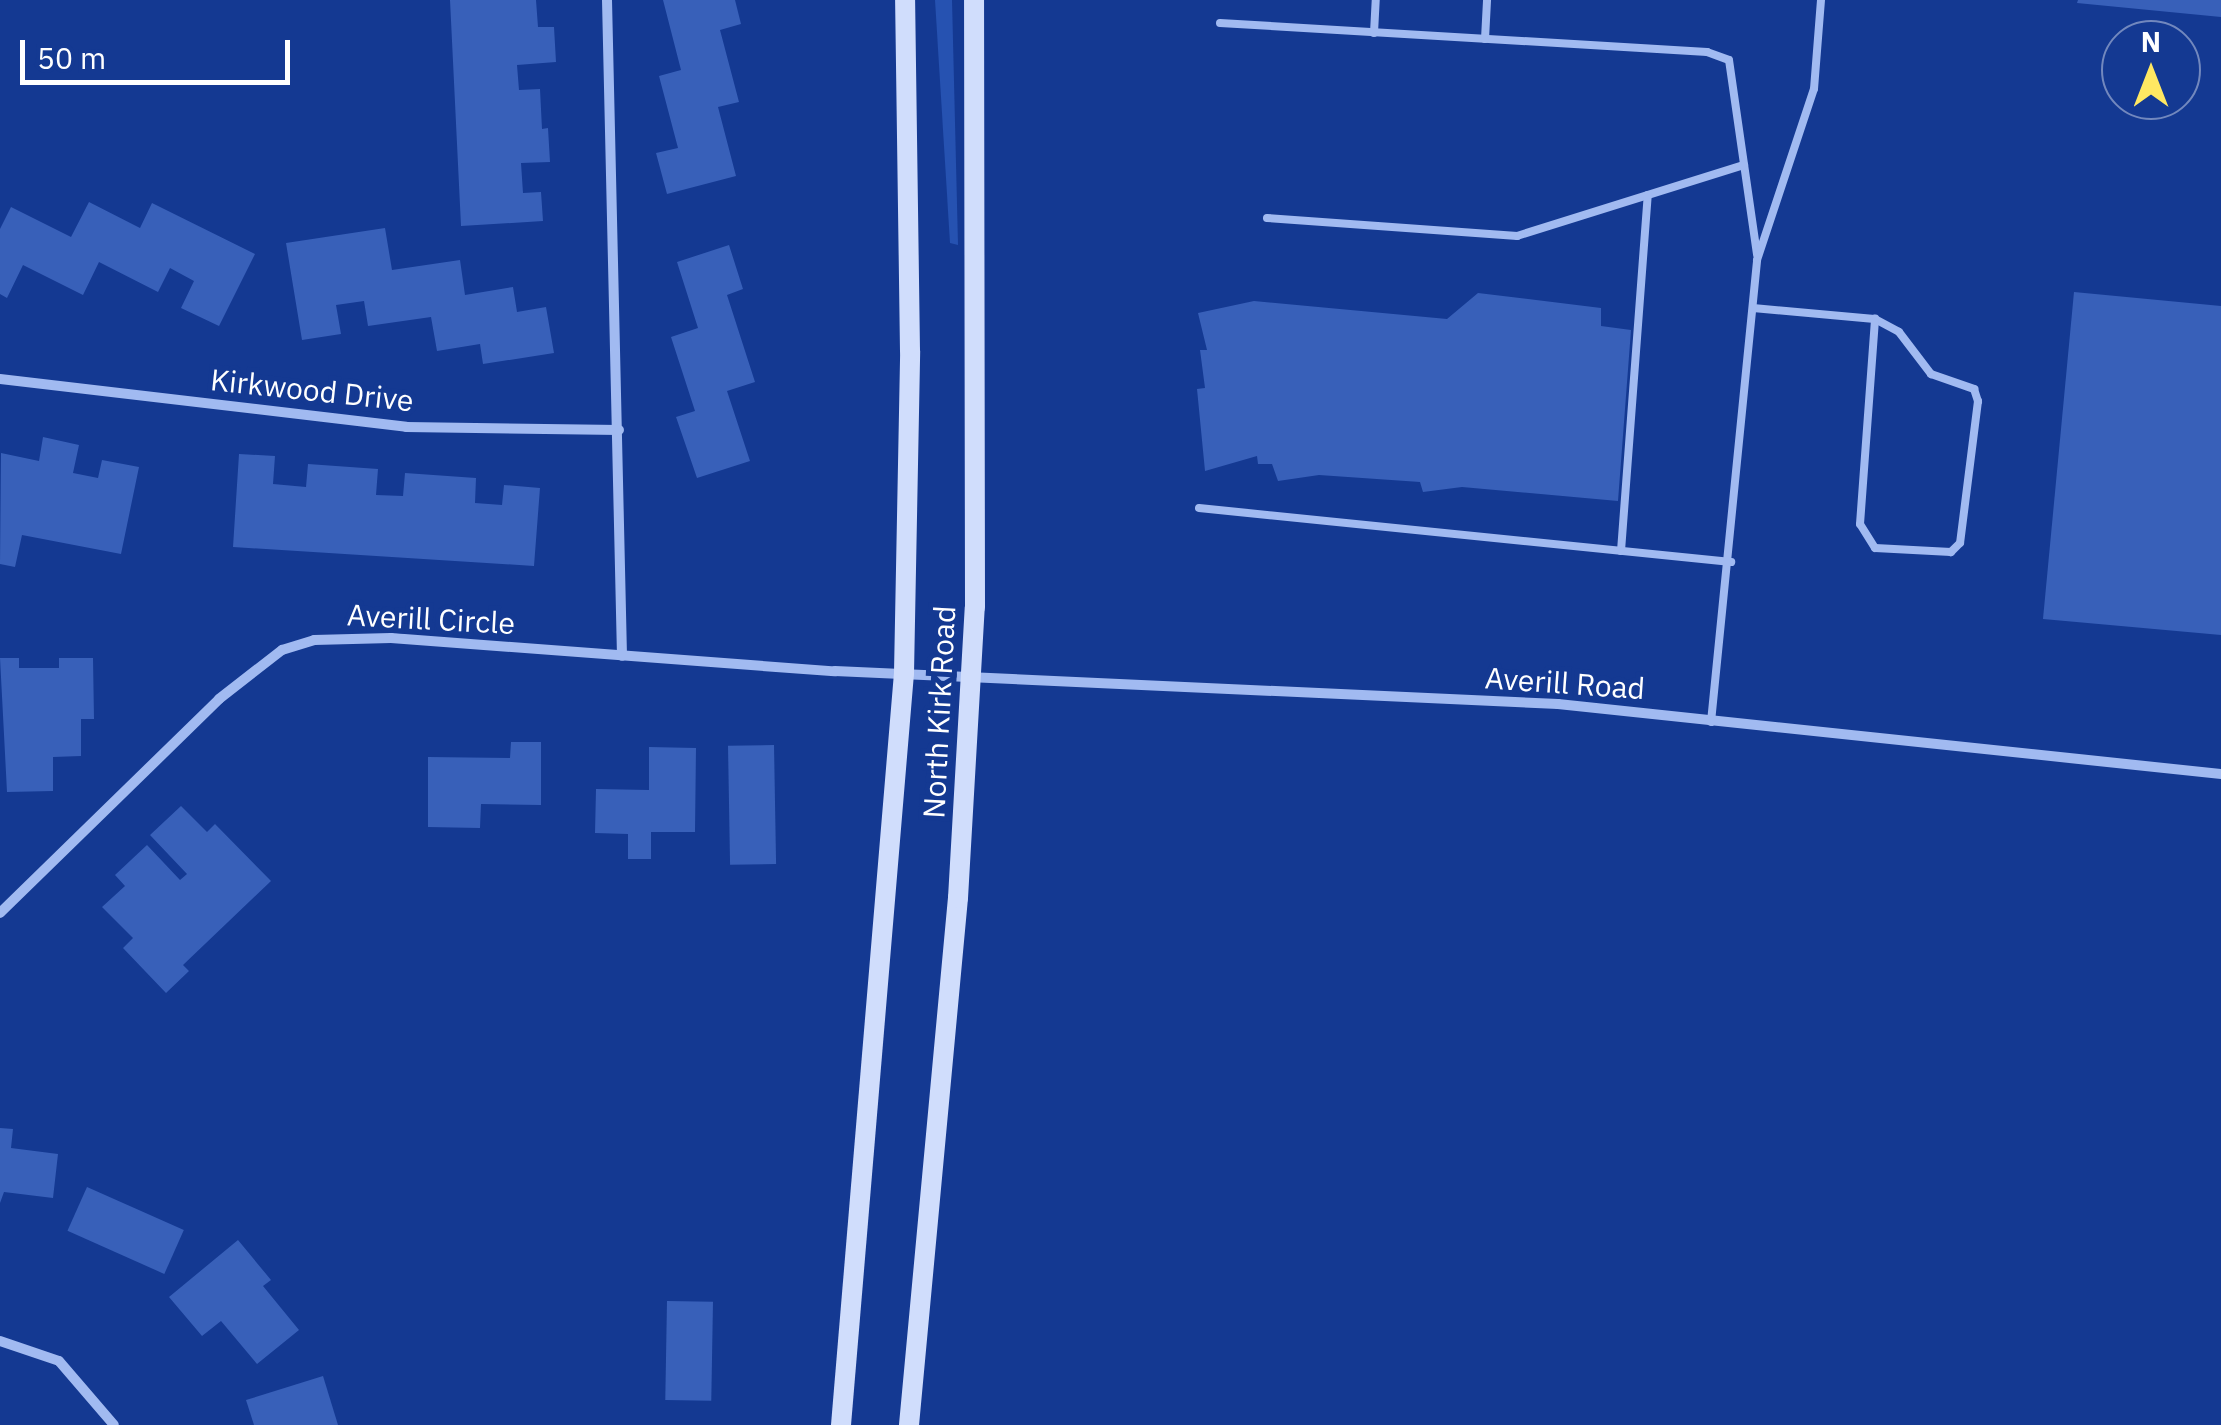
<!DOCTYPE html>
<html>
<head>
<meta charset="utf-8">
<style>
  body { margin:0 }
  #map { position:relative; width:2221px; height:1425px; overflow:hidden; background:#143992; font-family:"IBM Plex Sans",sans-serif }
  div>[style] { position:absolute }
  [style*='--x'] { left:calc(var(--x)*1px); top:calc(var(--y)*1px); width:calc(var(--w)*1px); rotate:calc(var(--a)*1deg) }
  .green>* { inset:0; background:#2652b1 }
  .building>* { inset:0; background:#3860b9; transform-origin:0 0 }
  .service>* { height:8px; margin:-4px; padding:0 4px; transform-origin:4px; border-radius:4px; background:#a1baf1 }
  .minor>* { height:10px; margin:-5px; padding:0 5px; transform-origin:5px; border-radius:5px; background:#a1baf1 }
  .secondary>* { height:20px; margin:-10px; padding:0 10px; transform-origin:10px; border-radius:10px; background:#d0ddfc }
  span { translate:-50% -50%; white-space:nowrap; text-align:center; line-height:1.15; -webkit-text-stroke:10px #143992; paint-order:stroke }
  .street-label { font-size:30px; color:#fff }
  .north { position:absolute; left:2101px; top:20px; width:100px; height:100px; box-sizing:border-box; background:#143992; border:2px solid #7288be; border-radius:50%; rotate:0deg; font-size:28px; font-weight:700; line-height:40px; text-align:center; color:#fff }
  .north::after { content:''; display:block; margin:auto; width:35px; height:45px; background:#ffe862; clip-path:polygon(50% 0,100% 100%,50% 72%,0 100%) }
  .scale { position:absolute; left:20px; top:40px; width:270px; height:45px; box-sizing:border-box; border:5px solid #fff; border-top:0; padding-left:12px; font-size:30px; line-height:35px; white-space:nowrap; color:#fff; -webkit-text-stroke:8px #143992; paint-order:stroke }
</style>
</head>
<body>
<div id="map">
  <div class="green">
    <div style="clip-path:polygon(935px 0,952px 0,958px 245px,950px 243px)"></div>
  </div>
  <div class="building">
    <div style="clip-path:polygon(450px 0,536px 0,538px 27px,554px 27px,556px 62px,517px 65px,519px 90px,540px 89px,542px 129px,548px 128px,550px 162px,521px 163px,523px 193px,541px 192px,543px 221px,461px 226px)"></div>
    <div style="clip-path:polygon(663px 0,735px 0,741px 24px,720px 30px,739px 102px,718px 107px,736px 176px,667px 194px,656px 153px,678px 148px,659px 76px,681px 70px)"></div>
    <div style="clip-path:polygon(2078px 0,2221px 0,2221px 17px,2077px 3px)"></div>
    <div style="clip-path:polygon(89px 202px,140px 228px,152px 203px,255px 254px,219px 326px,181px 308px,194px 281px,170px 268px,158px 292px,99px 262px,83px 295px,23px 265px,7px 298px,0 294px,0 229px,11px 207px,71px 237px)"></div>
    <div style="clip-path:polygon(385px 228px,392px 270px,460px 260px,465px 295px,513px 287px,517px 312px,546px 307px,554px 353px,483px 364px,480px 344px,437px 351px,431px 317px,368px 326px,364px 301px,336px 305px,341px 334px,302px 340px,286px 243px)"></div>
    <div style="clip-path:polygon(729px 245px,743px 289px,727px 295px,755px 382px,727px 391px,750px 461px,697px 478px,676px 417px,695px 411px,671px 337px,698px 328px,677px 262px)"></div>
    <div style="clip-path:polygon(2074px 292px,2221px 306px,2221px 635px,2043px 619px)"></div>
    <div style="clip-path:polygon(1478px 293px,1601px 308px,1601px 326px,1631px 330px,1618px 501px,1462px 487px,1423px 492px,1420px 482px,1319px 475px,1278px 481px,1272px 464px,1258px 464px,1257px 456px,1205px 471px,1197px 389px,1205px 388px,1200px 350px,1207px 350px,1198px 313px,1254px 301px,1447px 319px)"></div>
    <div style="clip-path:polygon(43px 437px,79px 445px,73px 473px,98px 478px,102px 460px,139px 467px,121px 554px,22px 535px,15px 567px,0 564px,1px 453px,39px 461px)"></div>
    <div style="clip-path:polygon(239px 454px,275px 456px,273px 484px,306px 487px,308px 464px,378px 469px,376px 495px,403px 496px,405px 473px,476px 478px,475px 503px,502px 505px,504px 485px,540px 488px,534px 566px,233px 547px)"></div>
    <div style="clip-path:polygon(0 658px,19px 658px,19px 668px,59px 668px,59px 658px,93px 658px,94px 719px,81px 719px,81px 756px,53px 757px,53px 791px,7px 792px)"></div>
    <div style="clip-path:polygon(511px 742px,541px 742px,541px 805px,481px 804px,480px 828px,428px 827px,428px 757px,510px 758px)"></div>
    <div style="left:774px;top:745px;width:119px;height:46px;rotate:89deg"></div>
    <div style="clip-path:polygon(649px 747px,696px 748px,695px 832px,651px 832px,651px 859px,628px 859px,628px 834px,595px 833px,596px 789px,649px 790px)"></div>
    <div style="clip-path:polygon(181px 806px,207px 832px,215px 824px,271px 881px,183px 965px,189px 971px,166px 993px,123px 948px,133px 938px,102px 907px,125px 886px,115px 875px,147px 845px,180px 880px,187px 874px,150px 835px)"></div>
    <div style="clip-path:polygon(0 1128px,13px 1129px,11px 1148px,58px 1154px,53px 1198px,4px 1192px,0 1203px)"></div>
    <div style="left:87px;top:1187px;width:106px;height:48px;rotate:24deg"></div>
    <div style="clip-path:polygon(238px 1240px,271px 1280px,263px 1286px,299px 1330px,257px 1364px,221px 1321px,202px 1336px,169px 1297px)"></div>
    <div style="left:667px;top:1301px;width:46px;height:99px;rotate:1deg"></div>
    <div style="clip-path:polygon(323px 1376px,338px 1425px,254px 1425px,246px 1400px)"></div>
  </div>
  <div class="service">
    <div style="--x:1220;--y:23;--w:488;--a:3.4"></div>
    <div style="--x:1707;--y:52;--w:23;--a:20"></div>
    <div style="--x:1729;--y:60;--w:197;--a:81.8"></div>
    <div style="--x:1374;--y:33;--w:33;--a:-87"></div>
    <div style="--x:1485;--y:39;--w:39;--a:-87"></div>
    <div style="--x:1267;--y:218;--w:251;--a:4.1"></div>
    <div style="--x:1517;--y:236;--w:238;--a:-17.4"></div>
    <div style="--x:1753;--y:308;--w:122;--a:5.2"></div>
    <div style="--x:1875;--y:319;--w:27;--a:28"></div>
    <div style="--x:1899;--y:332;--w:53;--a:52.7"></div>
    <div style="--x:1931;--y:374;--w:46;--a:19.2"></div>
    <div style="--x:1974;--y:389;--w:13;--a:72"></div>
    <div style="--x:1978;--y:401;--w:143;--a:97.2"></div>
    <div style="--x:1960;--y:543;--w:13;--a:135"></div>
    <div style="--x:1951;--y:552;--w:76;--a:-177"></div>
    <div style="--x:1875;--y:548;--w:28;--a:-122"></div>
    <div style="--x:1860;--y:524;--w:206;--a:-85.8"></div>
    <div style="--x:1199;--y:508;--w:535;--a:5.8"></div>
    <div style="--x:1621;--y:551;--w:357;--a:-85.7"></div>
    <div style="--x:1711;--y:722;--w:464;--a:-84.3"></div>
    <div style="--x:1757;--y:260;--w:180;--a:-71.6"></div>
    <div style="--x:1814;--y:89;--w:89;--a:-85.5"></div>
  </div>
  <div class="minor">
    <div style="--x:607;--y:0;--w:656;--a:88.69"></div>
    <div style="--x:0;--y:379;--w:409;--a:6.7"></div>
    <div style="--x:406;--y:427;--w:213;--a:0.8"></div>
    <div style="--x:0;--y:913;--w:306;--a:-44.3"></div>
    <div style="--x:219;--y:699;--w:80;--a:-37.9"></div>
    <div style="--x:282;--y:650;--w:34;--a:-17"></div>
    <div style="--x:314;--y:640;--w:77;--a:-1.5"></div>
    <div style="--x:391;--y:638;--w:445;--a:4.3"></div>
    <div style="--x:835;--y:671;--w:724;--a:2.61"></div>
    <div style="--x:1558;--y:704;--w:667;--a:6.03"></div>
    <div style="--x:0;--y:1341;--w:62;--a:18.7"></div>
    <div style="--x:59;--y:1361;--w:84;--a:49.3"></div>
  </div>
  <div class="secondary">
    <div style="--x:841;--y:1425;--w:755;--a:-85.21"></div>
    <div style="--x:904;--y:673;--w:322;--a:-88.9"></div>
    <div style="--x:910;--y:351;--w:351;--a:-90.8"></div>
    <div style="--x:909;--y:1425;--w:529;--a:-84.69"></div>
    <div style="--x:958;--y:898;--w:291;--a:-86.7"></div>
    <div style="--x:975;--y:607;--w:607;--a:-90.09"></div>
  </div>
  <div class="street-label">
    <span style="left:312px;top:390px;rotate:6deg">Kirkwood Drive</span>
    <span style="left:431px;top:619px;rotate:3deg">Averill Circle</span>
    <span style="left:1565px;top:683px;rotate:4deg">Averill Road</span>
    <span style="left:939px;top:712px;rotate:-87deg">North Kirk Road</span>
  </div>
  <div class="north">N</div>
  <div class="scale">50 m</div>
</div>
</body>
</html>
